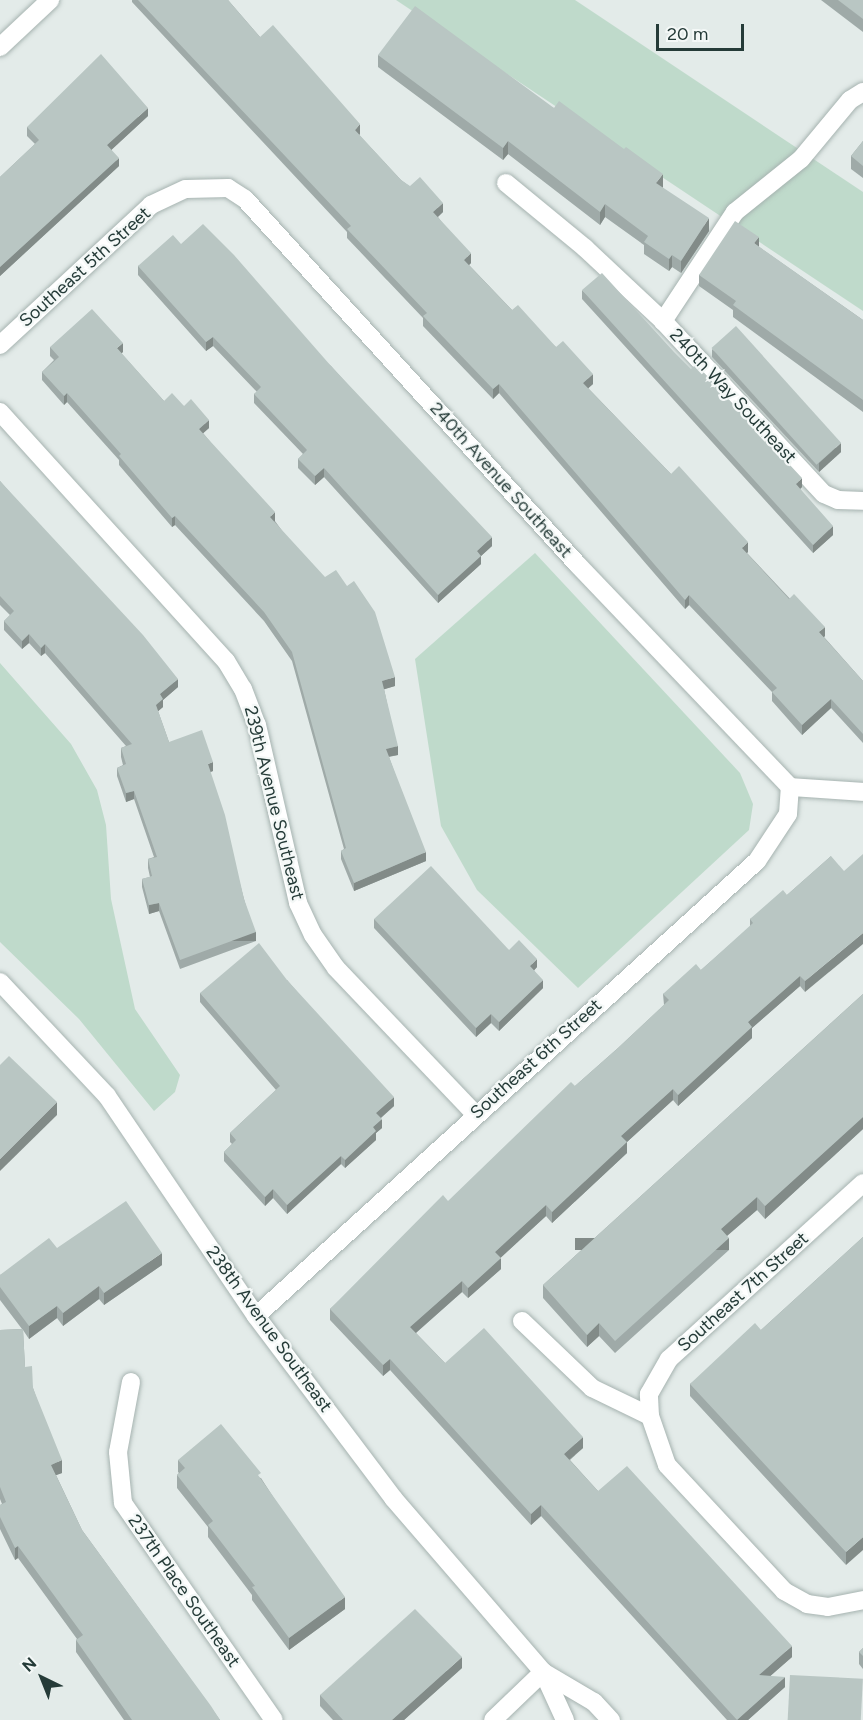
<!DOCTYPE html>
<html>
<head>
<meta charset="utf-8">
<style>
  body { margin:0 }
  #map { position:relative; width:863px; height:1720px; overflow:hidden; background:#e3ebe9; font-family:Figtree,sans-serif }
  div>[style] { position:absolute }
  [style*='--x'] { left:calc(var(--x)*1px); top:calc(var(--y)*1px); width:calc(var(--w)*1px); rotate:calc(var(--a)*1deg) }
  .green>* { inset:0; background:#bfdacb }
  .roads { filter:drop-shadow(0 0 2px #a6b3b0) drop-shadow(0 0 2px #a6b3b0) }
  .minor>* { height:18px; margin:-9px; padding:0 9px; transform-origin:9px; border-radius:9px; background:#fff }
  .wall>* { inset:0; background:#9faaa8 }
  .shaded-wall>* { inset:0; background:#828b88; transform-origin:0 0 }
  .building>* { inset:0; background:#b9c6c3; transform-origin:0 0 }
  span { translate:-50% -50%; white-space:nowrap; text-align:center; line-height:1.15; -webkit-text-stroke:4.5px #f4f8f7; paint-order:stroke }
  .street-label { font-size:18px; color:#253b38 }
  .north { position:absolute; left:12px; top:1648px; width:60px; height:60px; -webkit-text-stroke:4px #f4f8f7; paint-order:stroke; rotate:317deg; font-size:16px; font-weight:700; line-height:24px; text-align:center; color:#253b38 }
  .north::after { content:''; display:block; margin:auto; width:21px; height:27px; background:#253b38; clip-path:polygon(50% 0,100% 100%,50% 72%,0 100%) }
  .scale { position:absolute; left:656px; top:24px; width:88px; height:27px; box-sizing:border-box; border:3px solid #253b38; border-top:0; padding-left:8px; font-size:18px; line-height:21px; white-space:nowrap; color:#253b38; -webkit-text-stroke:4px #f4f8f7; paint-order:stroke }
</style>
</head>
<body>
<div id="map">
  <div class="green">
    <div style="clip-path:polygon(396px 0,575px 0,863px 192px,863px 311px)"></div>
    <div style="clip-path:polygon(535px 553px,740px 773px,753px 804px,749px 830px,578px 988px,477px 890px,441px 826px,415px 659px)"></div>
    <div style="clip-path:polygon(0 663px,71px 744px,97px 790px,106px 825px,111px 899px,135px 1009px,180px 1075px,175px 1092px,154px 1111px,79px 1019px,0 942px)"></div>
  </div>
  <div class="roads">
    <div class="minor">
      <div style="--x:0;--y:47;--w:69;--a:-43.2"></div>
      <div style="--x:863;--y:92;--w:15;--a:148"></div>
      <div style="--x:850;--y:100;--w:77;--a:129.7"></div>
      <div style="--x:801;--y:159;--w:85;--a:141.2"></div>
      <div style="--x:735;--y:212;--w:131;--a:123.4"></div>
      <div style="--x:663;--y:321;--w:236;--a:47.1"></div>
      <div style="--x:824;--y:494;--w:15;--a:23"></div>
      <div style="--x:838;--y:500;--w:25;--a:2"></div>
      <div style="--x:506;--y:183;--w:102;--a:39.4"></div>
      <div style="--x:585;--y:248;--w:107;--a:43.1"></div>
      <div style="--x:0;--y:345;--w:206;--a:-42.8"></div>
      <div style="--x:151;--y:205;--w:38;--a:-25"></div>
      <div style="--x:186;--y:189;--w:42;--a:-1.4"></div>
      <div style="--x:228;--y:188;--w:20;--a:33"></div>
      <div style="--x:245;--y:199;--w:495;--a:47.7"></div>
      <div style="--x:578;--y:565;--w:307;--a:46.3"></div>
      <div style="--x:0;--y:412;--w:336;--a:47.8"></div>
      <div style="--x:226;--y:661;--w:33;--a:59"></div>
      <div style="--x:243;--y:689;--w:39;--a:69"></div>
      <div style="--x:257;--y:725;--w:183;--a:77"></div>
      <div style="--x:298;--y:903;--w:35;--a:65"></div>
      <div style="--x:313;--y:935;--w:40;--a:55.1"></div>
      <div style="--x:336;--y:968;--w:202;--a:46.4"></div>
      <div style="--x:790;--y:787;--w:73;--a:3.9"></div>
      <div style="--x:0;--y:982;--w:156;--a:46.8"></div>
      <div style="--x:107;--y:1096;--w:266;--a:55.9"></div>
      <div style="--x:256;--y:1316;--w:228;--a:53"></div>
      <div style="--x:393;--y:1498;--w:230;--a:49.2"></div>
      <div style="--x:543;--y:1672;--w:69;--a:136.2"></div>
      <div style="--x:256;--y:1316;--w:677;--a:-42.25"></div>
      <div style="--x:757;--y:861;--w:56;--a:-56.6"></div>
      <div style="--x:788;--y:814;--w:27;--a:-86"></div>
      <div style="--x:522;--y:1321;--w:97;--a:43.7"></div>
      <div style="--x:592;--y:1388;--w:64;--a:25.8"></div>
      <div style="--x:650;--y:1416;--w:52;--a:70.9"></div>
      <div style="--x:667;--y:1465;--w:172;--a:47.1"></div>
      <div style="--x:784;--y:1591;--w:26;--a:29"></div>
      <div style="--x:807;--y:1604;--w:21;--a:8"></div>
      <div style="--x:828;--y:1607;--w:36;--a:-11"></div>
      <div style="--x:131;--y:1382;--w:71;--a:100.5"></div>
      <div style="--x:118;--y:1452;--w:51;--a:84.4"></div>
      <div style="--x:123;--y:1503;--w:264;--a:55.2"></div>
      <div style="--x:650;--y:1416;--w:22;--a:-93"></div>
      <div style="--x:649;--y:1394;--w:40;--a:-60.3"></div>
      <div style="--x:669;--y:1359;--w:262;--a:-42.2"></div>
      <div style="--x:565;--y:1720;--w:53;--a:-114.6"></div>
      <div style="--x:543;--y:1672;--w:59;--a:30.5"></div>
      <div style="--x:594;--y:1702;--w:25;--a:47"></div>
    </div>
  </div>
  <div class="wall">
    <div style="clip-path:polygon(132px 0,228px 0,260px 37px,360px 134px,359px 135px,401px 180px,443px 212px,438px 217px,471px 263px,469px 265px,512px 310px,556px 347px,593px 384px,588px 388px,671px 474px,748px 552px,747px 553px,825px 636px,824px 637px,863px 681px,863px 743px,831px 708px,802px 735px,772px 701px,772px 692px,689px 605px,685px 609px,499px 393px,493px 399px,423px 326px,423px 318px,347px 238px,347px 232px,132px 2px)"></div>
    <div style="clip-path:polygon(821px 0,863px 0,863px 32px)"></div>
    <div style="clip-path:polygon(378px 55px,554px 108px,663px 187px,662px 187px,709px 231px,681px 273px,672px 267px,669px 271px,644px 254px,644px 245px,605px 217px,600px 225px,508px 154px,503px 160px,378px 67px)"></div>
    <div style="clip-path:polygon(148px 116px,111px 150px,119px 166px,0 276px,0 177px,35px 144px,27px 136px,27px 127px)"></div>
    <div style="clip-path:polygon(863px 141px,863px 178px,851px 169px,851px 156px)"></div>
    <div style="clip-path:polygon(181px 244px,331px 366px,492px 546px,481px 556px,481px 564px,438px 603px,324px 477px,315px 485px,298px 468px,298px 459px,303px 454px,254px 403px,254px 394px,257px 392px,213px 346px,206px 351px,138px 275px,138px 266px)"></div>
    <div style="clip-path:polygon(759px 247px,863px 320px,863px 412px,733px 317px,733px 310px,699px 286px,699px 275px)"></div>
    <div style="clip-path:polygon(582px 290px,802px 487px,800px 489px,833px 535px,813px 553px,582px 299px)"></div>
    <div style="clip-path:polygon(50px 347px,123px 352px,121px 353px,164px 401px,184px 406px,209px 428px,203px 433px,275px 521px,395px 686px,384px 689px,398px 755px,389px 757px,426px 861px,354px 891px,341px 859px,341px 851px,344px 849px,292px 661px,264px 621px,175px 525px,172px 527px,119px 465px,119px 460px,67px 402px,64px 405px,42px 380px,42px 372px,54px 360px,50px 356px)"></div>
    <div style="clip-path:polygon(712px 349px,841px 452px,819px 472px,712px 357px)"></div>
    <div style="clip-path:polygon(0 481px,178px 687px,163px 700px,163px 707px,158px 711px,169px 742px,213px 771px,210px 772px,244px 899px,256px 941px,180px 969px,159px 911px,149px 914px,142px 887px,142px 879px,150px 877px,148px 868px,148px 859px,154px 857px,134px 799px,126px 802px,117px 776px,117px 768px,123px 765px,121px 757px,121px 748px,126px 746px,45px 653px,41px 656px,29px 643px,22px 649px,4px 630px,4px 621px,10px 615px,0 605px)"></div>
    <div style="clip-path:polygon(831px 856px,805px 992px,800px 986px,752px 1028px,752px 1038px,678px 1106px,673px 1100px,627px 1142px,627px 1153px,552px 1223px,546px 1216px,500px 1258px,501px 1269px,468px 1298px,462px 1292px,416px 1333px,445px 1363px,583px 1448px,570px 1460px,598px 1491px,792px 1657px,770px 1676px,785px 1687px,748px 1720px,727px 1720px,541px 1516px,531px 1525px,390px 1370px,383px 1376px,330px 1320px,330px 1309px,575px 1086px,618px 1048px,664px 1005px,663px 994px,701px 970px,750px 927px,750px 919px,787px 895px)"></div>
    <div style="clip-path:polygon(374px 919px,509px 950px,537px 967px,534px 970px,543px 988px,499px 1031px,491px 1023px,476px 1037px,374px 928px)"></div>
    <div style="clip-path:polygon(287px 980px,394px 1106px,381px 1118px,382px 1128px,376px 1133px,376px 1140px,345px 1168px,341px 1164px,287px 1214px,273px 1198px,265px 1206px,224px 1161px,224px 1152px,232px 1144px,230px 1142px,230px 1133px,276px 1090px,200px 1002px,200px 993px)"></div>
    <div style="clip-path:polygon(863px 994px,863px 1129px,765px 1219px,757px 1210px,727px 1236px,729px 1250px,615px 1353px,599px 1336px,587px 1347px,543px 1298px,543px 1285px)"></div>
    <div style="clip-path:polygon(863px 1237px,846px 1565px,690px 1396px,690px 1384px,761px 1330px)"></div>
    <div style="clip-path:polygon(57px 1248px,162px 1265px,104px 1305px,99px 1299px,63px 1326px,57px 1318px,29px 1339px,23px 1330px,25px 1367px,33px 1388px,62px 1473px,56px 1475px,82px 1530px,220px 1720px,124px 1720px,76px 1652px,76px 1640px,77px 1639px,18px 1558px,15px 1560px,0 1529px,0 1505px,2px 1504px,0 1499px,0 1330px,22px 1329px,0 1300px,0 1275px)"></div>
    <div style="clip-path:polygon(178px 1460px,261px 1478px,345px 1609px,289px 1650px,252px 1600px,252px 1595px,208px 1537px,208px 1527px,177px 1488px,177px 1475px,179px 1473px,178px 1472px)"></div>
    <div style="clip-path:polygon(863px 1648px,863px 1669px,859px 1664px,859px 1652px)"></div>
    <div style="clip-path:polygon(462px 1668px,404px 1720px,333px 1720px,320px 1706px,320px 1695px)"></div>
  </div>
  <div class="shaded-wall">
    <div style="clip-path:polygon(148px 108px,148px 116px,107px 154px,107px 145px)"></div>
    <div style="clip-path:polygon(360px 124px,360px 134px,355px 139px,355px 130px)"></div>
    <div style="clip-path:polygon(508px 141px,508px 154px,503px 160px,503px 148px)"></div>
    <div style="clip-path:polygon(119px 158px,119px 166px,0 276px,0 267px)"></div>
    <div style="clip-path:polygon(663px 174px,663px 187px,656px 195px,656px 183px)"></div>
    <div style="clip-path:polygon(443px 203px,443px 212px,433px 221px,433px 212px)"></div>
    <div style="clip-path:polygon(605px 204px,605px 217px,600px 225px,600px 212px)"></div>
    <div style="clip-path:polygon(709px 218px,709px 231px,681px 273px,681px 261px)"></div>
    <div style="clip-path:polygon(759px 237px,759px 249px,754px 243px)"></div>
    <div style="clip-path:polygon(471px 253px,471px 263px,464px 270px,464px 260px)"></div>
    <div style="clip-path:polygon(672px 255px,672px 267px,669px 271px,669px 259px)"></div>
    <div style="clip-path:polygon(213px 337px,213px 346px,206px 351px,206px 342px)"></div>
    <div style="clip-path:polygon(123px 343px,123px 352px,117px 357px,117px 348px)"></div>
    <div style="clip-path:polygon(593px 374px,593px 384px,583px 393px,583px 383px)"></div>
    <div style="clip-path:polygon(499px 384px,499px 393px,493px 399px,493px 389px)"></div>
    <div style="clip-path:polygon(67px 393px,67px 402px,64px 405px,64px 396px)"></div>
    <div style="clip-path:polygon(209px 420px,209px 428px,199px 437px,199px 429px)"></div>
    <div style="clip-path:polygon(841px 443px,841px 452px,819px 472px,819px 463px)"></div>
    <div style="clip-path:polygon(324px 468px,324px 477px,315px 485px,315px 476px)"></div>
    <div style="clip-path:polygon(802px 478px,802px 487px,796px 493px,796px 484px)"></div>
    <div style="clip-path:polygon(275px 512px,275px 521px,270px 525px,270px 517px)"></div>
    <div style="clip-path:polygon(175px 516px,175px 525px,172px 527px,172px 518px)"></div>
    <div style="clip-path:polygon(833px 526px,833px 535px,813px 553px,813px 545px)"></div>
    <div style="clip-path:polygon(492px 537px,492px 546px,481px 556px,481px 564px,438px 603px,438px 595px,477px 551px)"></div>
    <div style="clip-path:polygon(748px 542px,748px 552px,742px 557px,742px 548px)"></div>
    <div style="clip-path:polygon(689px 595px,689px 605px,685px 609px,685px 600px)"></div>
    <div style="clip-path:polygon(825px 627px,825px 636px,819px 641px,819px 632px)"></div>
    <div style="clip-path:polygon(29px 634px,29px 643px,22px 649px,22px 641px)"></div>
    <div style="clip-path:polygon(45px 644px,45px 653px,41px 656px,41px 648px)"></div>
    <div style="clip-path:polygon(395px 677px,395px 686px,382px 690px,382px 681px)"></div>
    <div style="clip-path:polygon(178px 679px,178px 687px,163px 700px,163px 707px,156px 713px,156px 705px,160px 694px)"></div>
    <div style="clip-path:polygon(831px 699px,831px 708px,802px 735px,802px 725px)"></div>
    <div style="clip-path:polygon(398px 746px,398px 755px,386px 757px,386px 749px)"></div>
    <div style="clip-path:polygon(213px 762px,213px 771px,208px 773px,208px 764px)"></div>
    <div style="clip-path:polygon(134px 791px,134px 799px,126px 802px,126px 793px)"></div>
    <div style="clip-path:polygon(426px 852px,426px 861px,354px 891px,354px 883px)"></div>
    <div style="clip-path:polygon(159px 903px,159px 911px,149px 914px,149px 905px)"></div>
    <div style="left:256px;top:932px;width:9px;height:81px;rotate:90deg"></div>
    <div style="clip-path:polygon(863px 933px,863px 944px,805px 992px,805px 981px)"></div>
    <div style="clip-path:polygon(537px 959px,537px 967px,530px 975px,530px 966px)"></div>
    <div style="clip-path:polygon(800px 976px,800px 986px,752px 1028px,752px 1038px,678px 1106px,678px 1095px,748px 1022px)"></div>
    <div style="clip-path:polygon(543px 980px,543px 988px,499px 1031px,499px 1022px)"></div>
    <div style="clip-path:polygon(491px 1014px,491px 1023px,476px 1037px,476px 1028px)"></div>
    <div style="clip-path:polygon(673px 1089px,673px 1100px,627px 1142px,627px 1153px,552px 1223px,552px 1212px,621px 1136px)"></div>
    <div style="clip-path:polygon(394px 1097px,394px 1106px,376px 1122px,376px 1113px)"></div>
    <div style="clip-path:polygon(57px 1102px,57px 1115px,0 1171px,0 1159px)"></div>
    <div style="clip-path:polygon(863px 1117px,863px 1129px,765px 1219px,765px 1206px)"></div>
    <div style="clip-path:polygon(382px 1119px,382px 1128px,376px 1133px,376px 1140px,345px 1168px,345px 1160px,373px 1127px)"></div>
    <div style="clip-path:polygon(341px 1156px,341px 1164px,287px 1214px,287px 1205px)"></div>
    <div style="clip-path:polygon(273px 1189px,273px 1198px,265px 1206px,265px 1197px)"></div>
    <div style="clip-path:polygon(757px 1197px,757px 1210px,721px 1241px,721px 1229px)"></div>
    <div style="clip-path:polygon(546px 1205px,546px 1216px,495px 1263px,495px 1252px)"></div>
    <div style="left:729px;top:1238px;width:12px;height:154px;rotate:90deg"></div>
    <div style="clip-path:polygon(162px 1253px,162px 1265px,104px 1305px,104px 1293px)"></div>
    <div style="clip-path:polygon(501px 1258px,501px 1269px,468px 1298px,468px 1288px)"></div>
    <div style="clip-path:polygon(462px 1281px,462px 1292px,410px 1338px,410px 1327px)"></div>
    <div style="clip-path:polygon(99px 1286px,99px 1299px,63px 1326px,63px 1313px)"></div>
    <div style="clip-path:polygon(57px 1306px,57px 1318px,29px 1339px,29px 1326px)"></div>
    <div style="clip-path:polygon(599px 1323px,599px 1336px,587px 1347px,587px 1335px)"></div>
    <div style="clip-path:polygon(390px 1359px,390px 1370px,383px 1376px,383px 1365px)"></div>
    <div style="clip-path:polygon(583px 1437px,583px 1448px,564px 1464px,564px 1454px)"></div>
    <div style="clip-path:polygon(62px 1460px,62px 1473px,51px 1477px,51px 1465px)"></div>
    <div style="clip-path:polygon(541px 1505px,541px 1516px,531px 1525px,531px 1514px)"></div>
    <div style="clip-path:polygon(863px 1537px,863px 1550px,846px 1565px,846px 1552px)"></div>
    <div style="clip-path:polygon(18px 1546px,18px 1558px,15px 1560px,15px 1548px)"></div>
    <div style="clip-path:polygon(345px 1597px,345px 1609px,289px 1650px,289px 1638px)"></div>
    <div style="clip-path:polygon(792px 1646px,792px 1657px,759px 1686px,759px 1675px)"></div>
    <div style="clip-path:polygon(462px 1657px,462px 1668px,404px 1720px,392px 1720px)"></div>
    <div style="clip-path:polygon(785px 1677px,785px 1687px,748px 1720px,737px 1720px)"></div>
  </div>
  <div class="building">
    <div style="clip-path:polygon(138px 0,228px 0,260px 37px,273px 25px,360px 124px,355px 130px,401px 180px,410px 186px,420px 177px,443px 203px,433px 212px,471px 253px,464px 260px,512px 310px,518px 305px,556px 347px,563px 341px,593px 374px,583px 383px,671px 474px,679px 466px,748px 542px,742px 548px,789px 599px,794px 594px,825px 627px,819px 632px,863px 681px,863px 734px,831px 699px,802px 725px,772px 692px,777px 688px,689px 595px,685px 600px,499px 384px,493px 389px,423px 316px,427px 313px,347px 229px,351px 226px)"></div>
    <div style="clip-path:polygon(838px 0,863px 0,863px 19px)"></div>
    <div style="clip-path:polygon(415px 6px,554px 108px,559px 101px,624px 149px,626px 147px,663px 174px,656px 183px,709px 218px,681px 261px,672px 255px,669px 259px,644px 242px,648px 236px,605px 204px,600px 212px,508px 141px,503px 148px,378px 55px)"></div>
    <div style="clip-path:polygon(101px 54px,148px 108px,107px 145px,119px 158px,0 267px,0 177px,39px 140px,27px 127px)"></div>
    <div style="clip-path:polygon(863px 141px,863px 166px,851px 156px)"></div>
    <div style="clip-path:polygon(735px 221px,759px 237px,754px 243px,863px 320px,863px 400px,733px 305px,736px 301px,699px 275px)"></div>
    <div style="clip-path:polygon(203px 224px,234px 255px,331px 366px,492px 537px,477px 551px,481px 556px,438px 595px,324px 468px,315px 476px,298px 459px,307px 450px,254px 394px,261px 387px,213px 337px,206px 342px,138px 266px,173px 235px,181px 244px)"></div>
    <div style="clip-path:polygon(602px 273px,674px 352px,691px 369px,696px 364px,802px 478px,796px 484px,833px 526px,813px 545px,582px 290px)"></div>
    <div style="clip-path:polygon(92px 309px,123px 343px,117px 348px,164px 401px,172px 393px,184px 406px,191px 399px,209px 420px,199px 429px,275px 512px,270px 517px,325px 577px,336px 570px,347px 586px,354px 581px,375px 612px,395px 677px,382px 681px,398px 746px,386px 749px,426px 852px,354px 883px,341px 851px,346px 848px,292px 652px,264px 612px,175px 516px,172px 518px,119px 456px,121px 454px,67px 393px,64px 396px,42px 372px,59px 357px,50px 347px)"></div>
    <div style="left:736px;top:326px;width:157px;height:33px;rotate:48deg"></div>
    <div style="clip-path:polygon(0 481px,143px 635px,178px 679px,160px 694px,163px 699px,156px 705px,169px 742px,202px 730px,213px 762px,208px 764px,225px 815px,244px 899px,256px 932px,180px 960px,159px 903px,149px 905px,142px 879px,152px 876px,148px 859px,157px 857px,134px 791px,126px 793px,117px 768px,126px 764px,121px 748px,132px 744px,45px 644px,41px 648px,29px 634px,22px 641px,4px 621px,14px 611px,0 596px)"></div>
    <div style="clip-path:polygon(863px 854px,863px 933px,805px 981px,800px 976px,748px 1022px,752px 1027px,678px 1095px,673px 1089px,621px 1136px,627px 1142px,552px 1212px,546px 1205px,495px 1252px,501px 1258px,468px 1288px,462px 1281px,410px 1327px,445px 1363px,484px 1328px,583px 1437px,564px 1454px,598px 1491px,627px 1466px,792px 1646px,759px 1675px,785px 1677px,737px 1720px,541px 1505px,531px 1514px,390px 1359px,383px 1365px,330px 1309px,443px 1195px,448px 1201px,571px 1082px,575px 1086px,618px 1048px,669px 1000px,663px 994px,696px 964px,701px 970px,753px 923px,750px 919px,783px 890px,787px 895px,831px 856px,844px 871px)"></div>
    <div style="clip-path:polygon(431px 866px,509px 950px,519px 940px,537px 959px,530px 966px,543px 980px,499px 1022px,491px 1014px,476px 1028px,374px 919px)"></div>
    <div style="clip-path:polygon(259px 943px,287px 980px,394px 1097px,376px 1113px,382px 1119px,373px 1127px,376px 1131px,345px 1160px,341px 1156px,287px 1205px,273px 1189px,265px 1197px,224px 1152px,236px 1140px,230px 1133px,280px 1086px,200px 993px)"></div>
    <div style="clip-path:polygon(863px 994px,863px 1117px,765px 1206px,757px 1197px,721px 1229px,729px 1238px,615px 1341px,599px 1323px,587px 1335px,543px 1285px)"></div>
    <div style="clip-path:polygon(9px 1056px,57px 1102px,0 1159px,0 1065px)"></div>
    <div style="clip-path:polygon(126px 1201px,162px 1253px,104px 1293px,99px 1286px,63px 1313px,57px 1306px,29px 1326px,0 1287px,0 1275px,49px 1238px,57px 1248px)"></div>
    <div style="clip-path:polygon(863px 1237px,863px 1537px,846px 1552px,690px 1384px,755px 1323px,761px 1330px)"></div>
    <div style="clip-path:polygon(23px 1329px,25px 1367px,32px 1366px,33px 1388px,62px 1460px,51px 1465px,82px 1530px,211px 1706px,220px 1720px,132px 1720px,76px 1640px,83px 1635px,18px 1546px,15px 1548px,0 1517px,0 1505px,6px 1502px,0 1487px,0 1330px)"></div>
    <div style="clip-path:polygon(221px 1424px,261px 1473px,258px 1475px,345px 1597px,289px 1638px,252px 1587px,255px 1586px,208px 1525px,213px 1521px,177px 1475px,185px 1468px,178px 1460px)"></div>
    <div style="clip-path:polygon(415px 1609px,462px 1657px,392px 1720px,343px 1720px,320px 1695px)"></div>
    <div style="clip-path:polygon(863px 1648px,863px 1656px,859px 1652px)"></div>
    <div style="left:790px;top:1675px;width:73px;height:45px;rotate:3deg"></div>
  </div>
  <div class="street-label">
    <span style="left:85px;top:267px;rotate:-42deg">Southeast 5th Street</span>
    <span style="left:733px;top:396px;rotate:47deg">240th Way Southeast</span>
    <span style="left:501px;top:480px;rotate:48deg">240th Avenue Southeast</span>
    <span style="left:274px;top:803px;rotate:76deg">239th Avenue Southeast</span>
    <span style="left:536px;top:1059px;rotate:-42deg">Southeast 6th Street</span>
    <span style="left:743px;top:1292px;rotate:-42deg">Southeast 7th Street</span>
    <span style="left:269px;top:1329px;rotate:54deg">238th Avenue Southeast</span>
    <span style="left:184px;top:1591px;rotate:55deg">237th Place Southeast</span>
  </div>
  <div class="north">N</div>
  <div class="scale">20 m</div>
</div>
</body>
</html>
